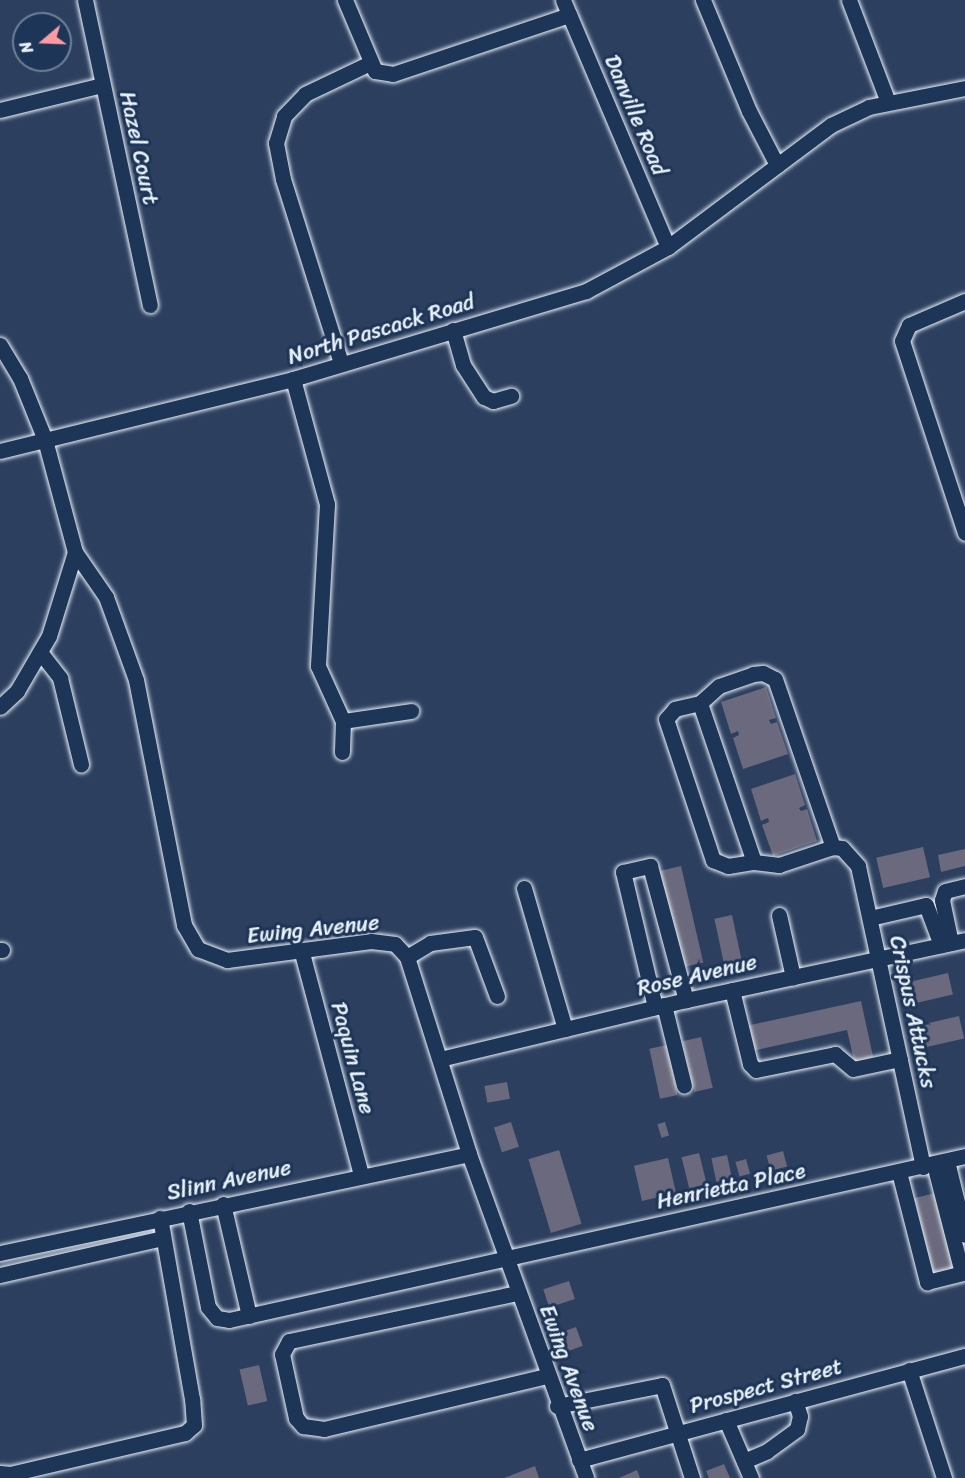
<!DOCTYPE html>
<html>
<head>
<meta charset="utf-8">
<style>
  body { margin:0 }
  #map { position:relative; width:965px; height:1478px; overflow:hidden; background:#2c3f5f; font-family:Sriracha,sans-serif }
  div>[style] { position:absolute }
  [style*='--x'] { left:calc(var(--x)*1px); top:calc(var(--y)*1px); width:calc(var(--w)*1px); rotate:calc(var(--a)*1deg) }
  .building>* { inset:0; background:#6a697d; transform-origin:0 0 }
  .roads { filter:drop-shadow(0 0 2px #e8f1f8) drop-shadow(0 0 2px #e8f1f8) }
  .minor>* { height:15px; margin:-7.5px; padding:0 7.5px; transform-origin:7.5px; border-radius:7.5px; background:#1d3557 }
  span { translate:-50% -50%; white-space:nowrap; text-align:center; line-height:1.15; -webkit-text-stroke:6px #1d3557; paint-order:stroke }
  .street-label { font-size:22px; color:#e8f1f8 }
  .north { position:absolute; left:12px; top:12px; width:60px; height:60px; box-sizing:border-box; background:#1d3557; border:2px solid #6e8097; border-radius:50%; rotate:251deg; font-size:16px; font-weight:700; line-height:24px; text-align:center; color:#e8f1f8 }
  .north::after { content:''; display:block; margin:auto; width:21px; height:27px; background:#ff9aa2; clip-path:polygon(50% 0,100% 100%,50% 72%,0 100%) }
</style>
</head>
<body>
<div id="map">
  <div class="building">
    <div style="clip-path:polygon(766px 687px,776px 718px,769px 720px,771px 724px,777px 722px,788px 754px,743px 769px,733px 738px,739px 735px,738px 731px,731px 734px,721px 702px)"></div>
    <div style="clip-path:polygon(795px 774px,805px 805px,799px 808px,801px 811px,807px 809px,817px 841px,773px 856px,762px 825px,769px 822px,768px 818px,761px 821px,751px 789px)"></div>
    <div style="left:923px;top:847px;width:31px;height:48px;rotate:77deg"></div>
    <div style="clip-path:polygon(965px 849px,965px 866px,941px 872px,938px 855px)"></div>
    <div style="left:681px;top:866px;width:99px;height:22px;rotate:77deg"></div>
    <div style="left:732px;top:915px;width:47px;height:18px;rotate:78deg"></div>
    <div style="left:948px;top:973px;width:22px;height:41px;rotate:77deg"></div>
    <div style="clip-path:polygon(861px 1001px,874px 1061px,855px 1065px,847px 1030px,752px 1051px,746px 1026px)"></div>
    <div style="left:959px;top:1016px;width:23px;height:42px;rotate:77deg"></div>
    <div style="left:701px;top:1037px;width:52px;height:19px;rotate:77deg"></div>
    <div style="left:667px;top:1045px;width:51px;height:18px;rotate:78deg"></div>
    <div style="left:507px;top:1082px;width:17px;height:23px;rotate:80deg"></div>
    <div style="left:511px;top:1122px;width:26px;height:18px;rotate:72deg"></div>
    <div style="left:665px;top:1122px;width:14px;height:8px;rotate:73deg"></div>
    <div style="left:559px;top:1150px;width:77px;height:32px;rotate:73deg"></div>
    <div style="left:783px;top:1151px;width:16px;height:17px;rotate:75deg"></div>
    <div style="left:699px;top:1153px;width:32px;height:18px;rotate:76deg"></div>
    <div style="left:727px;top:1155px;width:24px;height:16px;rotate:78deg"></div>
    <div style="left:668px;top:1158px;width:36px;height:35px;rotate:77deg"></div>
    <div style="left:746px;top:1159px;width:15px;height:11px;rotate:74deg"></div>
    <div style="left:936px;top:1193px;width:78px;height:22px;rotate:77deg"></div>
    <div style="left:569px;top:1281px;width:19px;height:27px;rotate:72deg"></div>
    <div style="left:576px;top:1327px;width:20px;height:16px;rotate:70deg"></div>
    <div style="left:259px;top:1365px;width:37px;height:20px;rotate:77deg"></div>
    <div style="clip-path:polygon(724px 1464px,730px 1478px,709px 1478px,706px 1471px)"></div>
    <div style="clip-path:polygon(535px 1466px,539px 1478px,504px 1478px)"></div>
    <div style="clip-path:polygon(637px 1470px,640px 1478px,619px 1478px)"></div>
  </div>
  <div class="roads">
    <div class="minor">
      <div style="--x:85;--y:0;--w:312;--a:78"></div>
      <div style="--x:345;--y:0;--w:77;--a:67.1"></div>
      <div style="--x:375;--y:71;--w:18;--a:9"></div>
      <div style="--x:393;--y:74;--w:186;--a:-18.5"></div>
      <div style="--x:563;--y:0;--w:268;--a:67"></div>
      <div style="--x:703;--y:0;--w:120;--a:67.5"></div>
      <div style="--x:749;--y:111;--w:61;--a:62.6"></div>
      <div style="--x:849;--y:0;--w:109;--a:69.1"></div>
      <div style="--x:0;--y:110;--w:105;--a:-13.8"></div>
      <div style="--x:965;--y:301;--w:61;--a:156.8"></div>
      <div style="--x:909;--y:325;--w:17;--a:114"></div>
      <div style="--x:902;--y:341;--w:202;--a:71.8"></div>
      <div style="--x:453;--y:330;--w:36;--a:74"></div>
      <div style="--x:463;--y:365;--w:38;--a:57"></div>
      <div style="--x:484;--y:397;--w:10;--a:24"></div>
      <div style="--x:493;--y:401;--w:19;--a:-16"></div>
      <div style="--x:0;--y:345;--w:39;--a:59"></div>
      <div style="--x:20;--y:378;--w:67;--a:68"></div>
      <div style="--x:45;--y:440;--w:116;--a:75"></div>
      <div style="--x:75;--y:552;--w:88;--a:107.2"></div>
      <div style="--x:49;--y:636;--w:64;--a:120.2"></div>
      <div style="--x:17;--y:691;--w:23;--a:137"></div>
      <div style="--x:341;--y:363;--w:193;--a:-107.5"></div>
      <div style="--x:283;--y:179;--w:37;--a:-101"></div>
      <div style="--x:276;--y:143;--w:28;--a:-73"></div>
      <div style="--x:284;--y:116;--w:30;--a:-46"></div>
      <div style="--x:305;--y:94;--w:72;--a:-25.5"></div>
      <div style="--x:293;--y:379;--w:130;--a:74.8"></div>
      <div style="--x:327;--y:504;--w:162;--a:93.2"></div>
      <div style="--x:318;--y:666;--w:60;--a:65.6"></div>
      <div style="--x:343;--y:721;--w:31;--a:92"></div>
      <div style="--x:0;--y:451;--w:302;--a:-13.8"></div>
      <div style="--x:293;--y:379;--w:306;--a:-16.7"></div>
      <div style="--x:586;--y:291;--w:93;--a:-28.2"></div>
      <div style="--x:668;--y:247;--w:204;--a:-36.8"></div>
      <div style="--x:831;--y:125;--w:42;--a:-25.3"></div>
      <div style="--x:869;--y:107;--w:98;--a:-11.2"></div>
      <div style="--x:75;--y:552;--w:55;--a:55.4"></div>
      <div style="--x:106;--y:597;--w:88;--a:70.1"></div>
      <div style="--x:136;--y:680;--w:250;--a:78.9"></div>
      <div style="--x:184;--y:925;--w:28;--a:60"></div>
      <div style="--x:198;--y:949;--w:31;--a:21"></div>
      <div style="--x:227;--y:960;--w:145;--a:-7.5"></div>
      <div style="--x:371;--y:941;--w:24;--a:7"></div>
      <div style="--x:395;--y:944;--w:18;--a:47"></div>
      <div style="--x:407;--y:957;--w:207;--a:72.5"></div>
      <div style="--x:469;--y:1154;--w:344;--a:70.1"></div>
      <div style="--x:40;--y:652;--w:33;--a:52"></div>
      <div style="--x:60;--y:678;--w:89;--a:76.3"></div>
      <div style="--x:700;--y:703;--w:26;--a:167"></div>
      <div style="--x:675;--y:709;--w:13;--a:132"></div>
      <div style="--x:666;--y:719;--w:149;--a:71.6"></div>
      <div style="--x:713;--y:860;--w:16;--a:22"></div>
      <div style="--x:728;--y:866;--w:26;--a:-9"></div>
      <div style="--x:343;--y:721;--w:69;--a:-8.4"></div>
      <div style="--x:833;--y:847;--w:57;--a:161.6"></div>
      <div style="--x:779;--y:865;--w:25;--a:-173"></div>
      <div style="--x:754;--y:862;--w:168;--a:-108.8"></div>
      <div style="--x:700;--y:703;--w:25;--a:-42"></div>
      <div style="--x:719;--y:686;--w:36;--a:-19"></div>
      <div style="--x:753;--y:674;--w:10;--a:-6"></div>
      <div style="--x:763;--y:673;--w:13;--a:27"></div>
      <div style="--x:775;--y:679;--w:178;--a:71"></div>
      <div style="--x:833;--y:847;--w:9;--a:6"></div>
      <div style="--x:842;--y:848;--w:24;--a:48"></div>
      <div style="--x:858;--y:866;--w:308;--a:77.8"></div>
      <div style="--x:524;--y:888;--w:147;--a:73.8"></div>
      <div style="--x:779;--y:915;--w:64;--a:77.3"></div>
      <div style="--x:870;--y:918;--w:57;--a:-13.1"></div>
      <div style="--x:926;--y:905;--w:43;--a:69.4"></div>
      <div style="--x:951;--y:943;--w:44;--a:-101.8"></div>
      <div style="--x:942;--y:900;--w:9;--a:-72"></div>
      <div style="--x:945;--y:891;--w:21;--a:-14"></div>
      <div style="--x:0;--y:950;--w:2;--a:0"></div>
      <div style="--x:302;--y:953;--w:230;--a:75.1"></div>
      <div style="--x:407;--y:957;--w:27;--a:-31"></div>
      <div style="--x:430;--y:943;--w:45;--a:-7.6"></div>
      <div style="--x:475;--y:937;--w:63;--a:69.6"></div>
      <div style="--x:732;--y:990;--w:76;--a:76.3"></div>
      <div style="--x:750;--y:1064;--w:8;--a:45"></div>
      <div style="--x:756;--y:1070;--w:81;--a:-11.4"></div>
      <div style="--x:835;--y:1054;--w:23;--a:40"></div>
      <div style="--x:853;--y:1069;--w:48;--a:-12"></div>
      <div style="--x:664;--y:1005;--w:83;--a:76.1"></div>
      <div style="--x:655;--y:1007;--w:139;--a:-103.3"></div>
      <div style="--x:623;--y:872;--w:28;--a:-13"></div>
      <div style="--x:650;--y:866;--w:139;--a:75"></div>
      <div style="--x:440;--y:1059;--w:253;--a:-13.5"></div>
      <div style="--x:686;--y:1000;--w:285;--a:-12.1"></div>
      <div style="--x:947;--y:1161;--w:76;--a:76.3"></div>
      <div style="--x:899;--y:1172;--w:114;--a:75.7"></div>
      <div style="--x:927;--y:1282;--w:36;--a:-14"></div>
      <div style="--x:962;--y:1273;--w:113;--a:-104.4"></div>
      <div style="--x:223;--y:1204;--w:115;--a:76.9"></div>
      <div style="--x:189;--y:1211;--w:98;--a:78.8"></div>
      <div style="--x:208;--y:1307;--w:14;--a:51"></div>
      <div style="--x:217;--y:1318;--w:12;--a:9"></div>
      <div style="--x:229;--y:1320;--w:754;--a:-12.56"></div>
      <div style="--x:0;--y:1253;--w:479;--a:-11.9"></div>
      <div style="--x:0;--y:1275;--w:167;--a:-12.8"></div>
      <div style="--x:517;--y:1293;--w:233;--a:168.1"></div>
      <div style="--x:289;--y:1341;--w:15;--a:118"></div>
      <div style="--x:282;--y:1354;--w:66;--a:77.7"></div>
      <div style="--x:296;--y:1418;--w:11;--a:49"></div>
      <div style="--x:303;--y:1426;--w:21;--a:8"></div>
      <div style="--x:324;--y:1429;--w:228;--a:-13.4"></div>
      <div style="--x:909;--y:1370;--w:114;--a:72"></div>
      <div style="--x:557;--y:1406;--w:107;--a:-11.3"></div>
      <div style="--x:662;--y:1385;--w:98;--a:72.1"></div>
      <div style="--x:726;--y:1420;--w:63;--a:66.7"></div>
      <div style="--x:579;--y:1460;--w:400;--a:-15.1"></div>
      <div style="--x:744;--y:1461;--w:25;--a:-23"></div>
      <div style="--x:767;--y:1451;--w:37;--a:-36"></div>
      <div style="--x:797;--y:1429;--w:13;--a:-77"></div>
      <div style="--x:800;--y:1416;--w:16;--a:-108"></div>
      <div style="--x:0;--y:1473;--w:10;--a:6"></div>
      <div style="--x:10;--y:1474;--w:180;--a:-13.2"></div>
      <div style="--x:185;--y:1433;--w:12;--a:-42"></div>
      <div style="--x:194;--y:1425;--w:26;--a:-94"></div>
      <div style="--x:192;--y:1399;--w:184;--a:-100"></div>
    </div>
  </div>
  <div class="street-label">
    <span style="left:636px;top:115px;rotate:67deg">Danville Road</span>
    <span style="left:139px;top:148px;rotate:78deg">Hazel Court</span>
    <span style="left:381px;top:329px;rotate:-17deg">North Pascack Road</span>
    <span style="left:313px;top:929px;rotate:-6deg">Ewing Avenue</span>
    <span style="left:697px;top:975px;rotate:-13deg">Rose Avenue</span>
    <span style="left:913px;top:1012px;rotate:78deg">Crispus Attucks</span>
    <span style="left:353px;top:1058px;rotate:75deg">Paquin Lane</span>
    <span style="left:229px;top:1180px;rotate:-12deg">Slinn Avenue</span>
    <span style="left:731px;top:1186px;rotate:-12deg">Henrietta Place</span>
    <span style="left:569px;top:1368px;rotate:70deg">Ewing Avenue</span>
    <span style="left:766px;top:1386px;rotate:-15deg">Prospect Street</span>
  </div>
  <div class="north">N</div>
</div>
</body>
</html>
